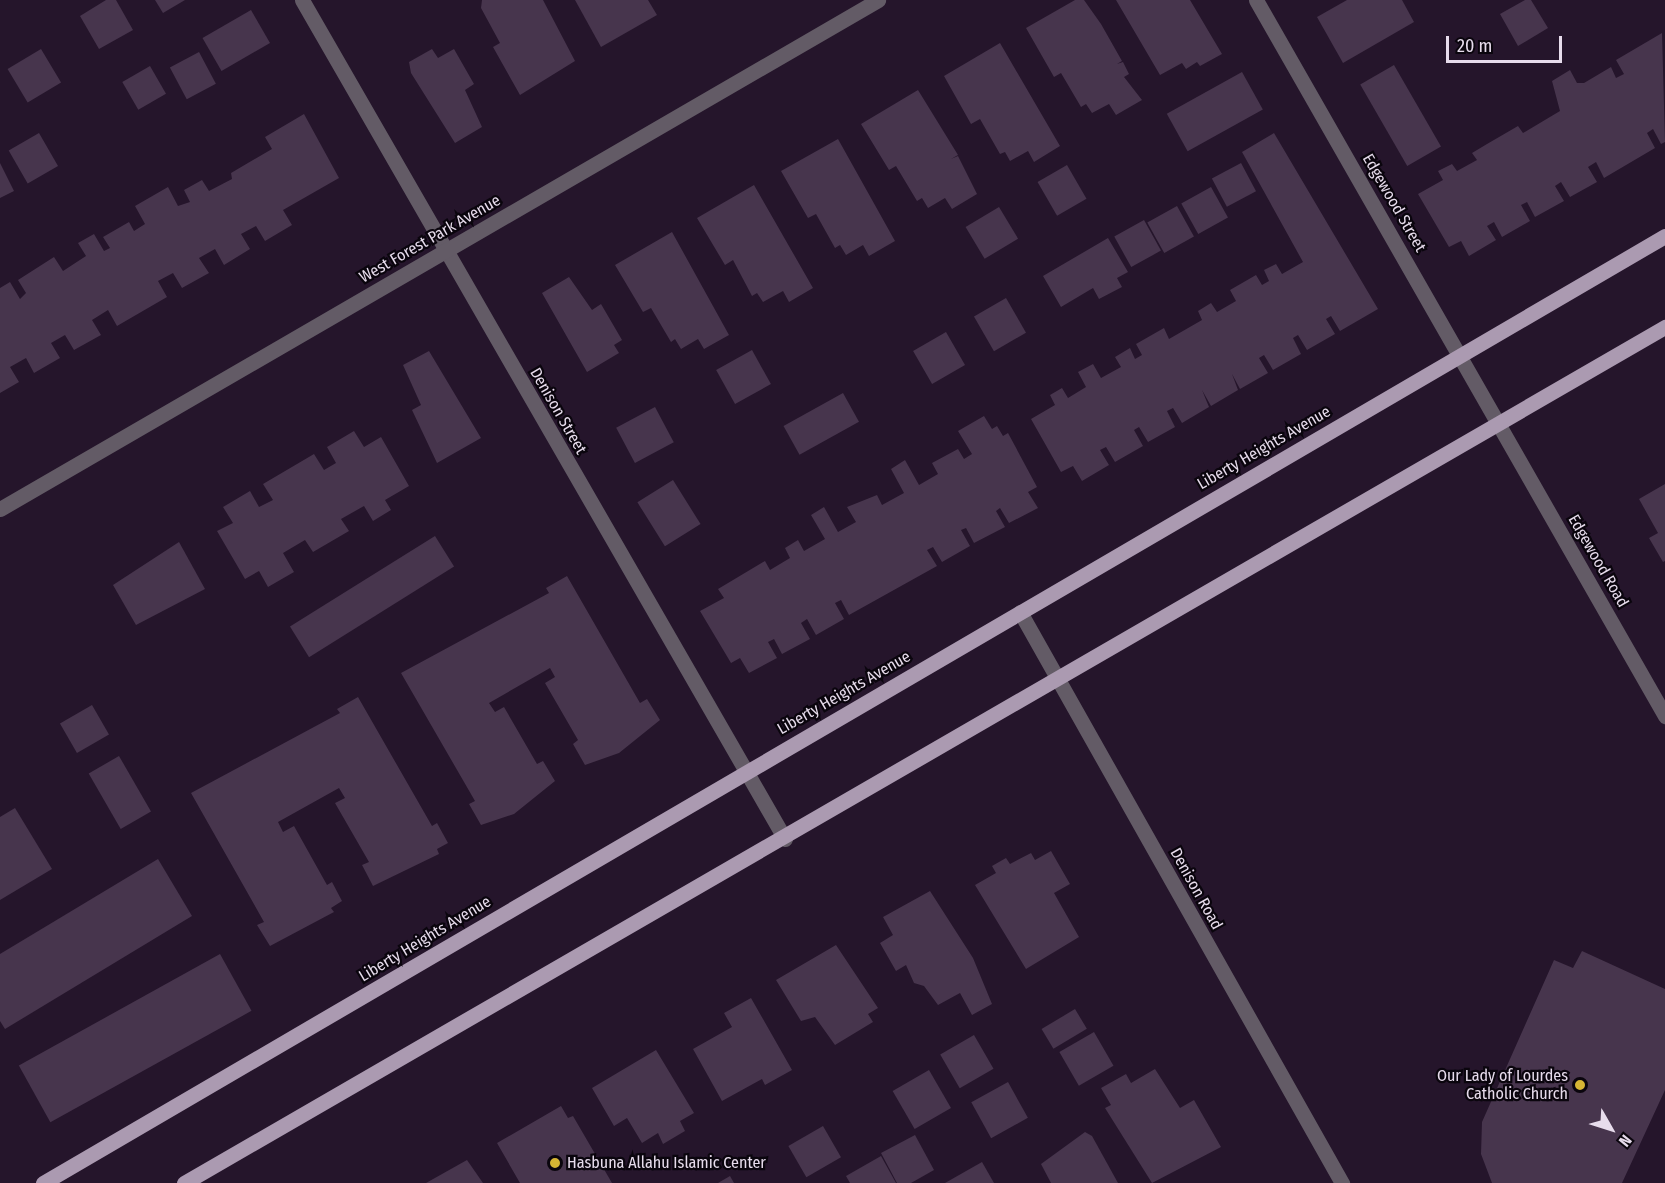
<!DOCTYPE html>
<html>
<head>
<meta charset="utf-8">
<style>
  body { margin:0 }
  #map { position:relative; width:1665px; height:1183px; overflow:hidden; background:#25152b; font-family:"Fira Sans Condensed",sans-serif }
  div>[style] { position:absolute }
  [style*='--x'] { left:calc(var(--x)*1px); top:calc(var(--y)*1px); width:calc(var(--w)*1px); rotate:calc(var(--a)*1deg) }
  .building>* { inset:0; background:#47354d; transform-origin:0 0 }
  .street>* { height:15px; margin:-7.5px; padding:0 7.5px; transform-origin:7.5px; border-radius:7.5px; background:#635b66 }
  .primary>* { height:15px; margin:-7.5px; padding:0 7.5px; transform-origin:7.5px; border-radius:7.5px; background:#ab9ab1 }
  .dots>* { width:16px; height:16px; translate:-50% -50%; box-sizing:border-box; border:3px solid #0a050d; border-radius:50% }
  span { translate:-50% -50%; white-space:nowrap; text-align:center; line-height:1.15; -webkit-text-stroke:4.5px #0a050d; paint-order:stroke }
  .street-label { font-size:16px; color:#e7dcec }
  .poi-label { font-size:16px; color:#e7dcec }
  .right { translate:-100% -50%; text-align:right }
  .left { translate:0 -50%; text-align:left }
  .north { position:absolute; left:1581px; top:1099px; width:60px; height:60px; -webkit-text-stroke:4px #0a050d; paint-order:stroke; rotate:129deg; font-size:16px; font-weight:700; line-height:24px; text-align:center; color:#e7dcec }
  .north::after { content:''; display:block; margin:auto; width:21px; height:27px; background:#e7dcec; clip-path:polygon(50% 0,100% 100%,50% 72%,0 100%) }
  .scale { position:absolute; left:1446px; top:36px; width:116px; height:27px; box-sizing:border-box; border:3px solid #e7dcec; border-top:0; padding-left:8px; font-size:18px; line-height:21px; white-space:nowrap; color:#e7dcec; -webkit-text-stroke:4px #0a050d; paint-order:stroke }
</style>
</head>
<body>
<div id="map">
  <div class="building">
    <div style="clip-path:polygon(106px 0,116px 0,133px 30px,99px 49px,80px 16px)"></div>
    <div style="clip-path:polygon(155px 0,185px 0,163px 13px)"></div>
    <div style="clip-path:polygon(482px 0,543px 0,575px 61px,520px 95px,493px 47px,500px 43px,481px 8px)"></div>
    <div style="clip-path:polygon(575px 0,648px 0,657px 15px,601px 47px)"></div>
    <div style="clip-path:polygon(1075px 0,1084px 0,1101px 24px,1122px 61px,1117px 64px,1123px 62px,1129px 74px,1124px 77px,1142px 100px,1116px 115px,1109px 104px,1092px 113px,1086px 104px,1081px 107px,1061px 73px,1054px 77px,1026px 28px)"></div>
    <div style="clip-path:polygon(1116px 0,1190px 0,1222px 54px,1200px 66px,1197px 62px,1186px 69px,1182px 63px,1160px 75px)"></div>
    <div style="clip-path:polygon(1347px 0,1402px 0,1414px 22px,1343px 63px,1317px 17px)"></div>
    <div style="clip-path:polygon(1525px 0,1531px 0,1548px 28px,1518px 46px,1500px 14px)"></div>
    <div style="left:251px;top:10px;width:38px;height:56px;rotate:60deg"></div>
    <div style="clip-path:polygon(1662px 33px,1665px 142px,1661px 144px,1653px 129px,1647px 133px,1655px 148px,1604px 178px,1596px 162px,1588px 167px,1597px 182px,1570px 197px,1561px 182px,1555px 186px,1564px 201px,1535px 217px,1527px 202px,1521px 205px,1530px 221px,1502px 237px,1494px 222px,1487px 226px,1496px 240px,1469px 256px,1461px 241px,1449px 247px,1418px 194px,1443px 180px,1438px 171px,1452px 164px,1457px 171px,1477px 160px,1472px 153px,1487px 144px,1518px 126px,1523px 133px,1560px 111px,1552px 81px,1570px 70px,1577px 83px,1584px 83px,1611px 67px,1616px 78px,1624px 74px,1616px 60px)"></div>
    <div style="clip-path:polygon(1000px 43px,1060px 146px,1034px 162px,1028px 151px,1010px 161px,1005px 152px,1000px 154px,980px 119px,971px 124px,944px 76px)"></div>
    <div style="left:41px;top:49px;width:39px;height:39px;rotate:59deg"></div>
    <div style="clip-path:polygon(432px 49px,438px 58px,454px 49px,474px 84px,465px 90px,482px 127px,455px 143px,411px 73px,409px 62px)"></div>
    <div style="left:199px;top:52px;width:36px;height:33px;rotate:62deg"></div>
    <div style="left:1394px;top:65px;width:94px;height:39px;rotate:60deg"></div>
    <div style="left:150px;top:66px;width:32px;height:32px;rotate:60deg"></div>
    <div style="left:1242px;top:72px;width:43px;height:86px;rotate:61deg"></div>
    <div style="clip-path:polygon(918px 90px,958px 155px,951px 159px,958px 156px,977px 194px,952px 209px,945px 198px,928px 208px,922px 198px,917px 201px,896px 166px,889px 170px,861px 124px)"></div>
    <div style="clip-path:polygon(304px 114px,339px 178px,283px 210px,292px 225px,265px 241px,256px 226px,241px 234px,250px 249px,224px 265px,215px 249px,199px 258px,209px 273px,182px 288px,173px 273px,158px 281px,167px 297px,117px 326px,108px 310px,92px 320px,101px 335px,74px 350px,65px 335px,51px 343px,60px 358px,34px 373px,26px 358px,10px 367px,19px 382px,0 393px,0 288px,10px 282px,20px 299px,26px 293px,18px 280px,54px 257px,63px 271px,86px 256px,78px 243px,94px 234px,104px 251px,110px 248px,103px 237px,129px 222px,134px 231px,145px 224px,135px 206px,168px 187px,178px 206px,190px 202px,184px 190px,202px 180px,209px 191px,232px 179px,231px 173px,272px 149px,265px 137px)"></div>
    <div style="left:39px;top:133px;width:38px;height:35px;rotate:60deg"></div>
    <div style="clip-path:polygon(1274px 133px,1378px 309px,1340px 331px,1331px 316px,1326px 319px,1335px 334px,1307px 350px,1298px 335px,1293px 338px,1301px 354px,1273px 370px,1264px 355px,1259px 358px,1268px 373px,1240px 389px,1232px 374px,1238px 390px,1211px 406px,1202px 390px,1209px 407px,1182px 423px,1173px 408px,1167px 411px,1175px 427px,1148px 442px,1139px 427px,1134px 430px,1143px 446px,1115px 462px,1106px 447px,1100px 450px,1109px 465px,1082px 481px,1073px 466px,1061px 472px,1031px 419px,1055px 405px,1050px 395px,1062px 388px,1068px 398px,1086px 387px,1078px 372px,1093px 364px,1101px 378px,1121px 367px,1115px 357px,1130px 348px,1135px 359px,1142px 355px,1136px 344px,1164px 328px,1169px 339px,1202px 320px,1198px 311px,1211px 303px,1217px 312px,1236px 301px,1230px 290px,1256px 275px,1262px 285px,1269px 281px,1264px 270px,1276px 264px,1282px 274px,1303px 262px,1242px 152px)"></div>
    <div style="clip-path:polygon(838px 139px,895px 241px,869px 256px,863px 245px,846px 255px,840px 245px,835px 248px,816px 214px,808px 218px,781px 171px)"></div>
    <div style="clip-path:polygon(0 163px,14px 191px,0 198px)"></div>
    <div style="left:1241px;top:163px;width:32px;height:33px;rotate:62deg"></div>
    <div style="left:1067px;top:165px;width:39px;height:34px;rotate:60deg"></div>
    <div style="clip-path:polygon(754px 185px,813px 288px,789px 302px,783px 291px,763px 302px,757px 293px,752px 296px,733px 260px,725px 265px,697px 218px)"></div>
    <div style="left:1211px;top:187px;width:35px;height:34px;rotate:61deg"></div>
    <div style="left:1177px;top:206px;width:35px;height:34px;rotate:61deg"></div>
    <div style="left:999px;top:207px;width:37px;height:39px;rotate:59deg"></div>
    <div style="left:1144px;top:220px;width:35px;height:34px;rotate:61deg"></div>
    <div style="clip-path:polygon(672px 232px,729px 335px,704px 349px,698px 339px,681px 349px,675px 339px,671px 342px,651px 308px,643px 312px,615px 265px)"></div>
    <div style="clip-path:polygon(1108px 238px,1128px 272px,1117px 278px,1122px 287px,1099px 299px,1093px 288px,1061px 307px,1043px 276px)"></div>
    <div style="clip-path:polygon(569px 277px,592px 310px,601px 304px,622px 340px,614px 345px,619px 353px,587px 372px,542px 293px)"></div>
    <div style="left:1006px;top:298px;width:40px;height:37px;rotate:60deg"></div>
    <div style="left:946px;top:332px;width:38px;height:38px;rotate:60deg"></div>
    <div style="left:752px;top:350px;width:39px;height:41px;rotate:61deg"></div>
    <div style="clip-path:polygon(429px 351px,481px 438px,437px 463px,412px 410px,421px 405px,403px 365px)"></div>
    <div style="left:843px;top:393px;width:33px;height:68px;rotate:61deg"></div>
    <div style="left:655px;top:407px;width:40px;height:44px;rotate:62deg"></div>
    <div style="clip-path:polygon(984px 416px,992px 429px,997px 426px,1003px 436px,1008px 433px,1037px 487px,1028px 492px,1038px 508px,1009px 523px,1000px 508px,996px 511px,1005px 527px,974px 543px,966px 528px,961px 530px,970px 546px,942px 562px,933px 547px,927px 550px,937px 566px,849px 615px,841px 600px,835px 603px,844px 619px,816px 635px,807px 619px,801px 623px,810px 639px,782px 654px,774px 639px,768px 642px,777px 658px,749px 673px,740px 658px,731px 663px,700px 611px,724px 598px,718px 589px,765px 561px,770px 570px,790px 558px,785px 548px,798px 540px,804px 551px,825px 539px,811px 515px,824px 507px,838px 532px,856px 522px,847px 507px,877px 495px,882px 505px,904px 493px,891px 469px,905px 460px,919px 485px,938px 474px,932px 463px,958px 449px,964px 459px,972px 454px,958px 431px)"></div>
    <div style="clip-path:polygon(354px 431px,364px 447px,381px 437px,409px 486px,385px 500px,391px 510px,373px 521px,364px 506px,341px 519px,349px 531px,313px 552px,305px 540px,283px 553px,294px 572px,268px 587px,259px 571px,245px 579px,217px 531px,233px 523px,223px 507px,250px 491px,259px 507px,273px 500px,263px 484px,314px 454px,324px 470px,336px 463px,327px 447px)"></div>
    <div style="left:673px;top:480px;width:52px;height:42px;rotate:58deg"></div>
    <div style="clip-path:polygon(1665px 484px,1665px 561px,1663px 562px,1649px 538px,1658px 533px,1639px 499px)"></div>
    <div style="left:435px;top:536px;width:36px;height:171px;rotate:58deg"></div>
    <div style="clip-path:polygon(179px 542px,205px 589px,136px 625px,113px 585px)"></div>
    <div style="clip-path:polygon(567px 576px,640px 703px,647px 699px,660px 720px,619px 753px,585px 765px,573px 744px,578px 740px,545px 683px,555px 677px,550px 668px,489px 703px,495px 712px,504px 707px,537px 764px,543px 761px,555px 781px,514px 814px,481px 825px,469px 804px,475px 801px,401px 673px,549px 593px,546px 588px)"></div>
    <div style="clip-path:polygon(358px 697px,432px 826px,437px 823px,448px 843px,437px 849px,439px 854px,373px 886px,362px 865px,369px 862px,335px 803px,345px 798px,339px 788px,278px 822px,283px 832px,294px 826px,327px 885px,332px 882px,342px 901px,331px 908px,334px 912px,270px 946px,257px 925px,264px 922px,191px 793px,340px 713px,337px 709px)"></div>
    <div style="left:92px;top:705px;width:34px;height:37px;rotate:60deg"></div>
    <div style="left:119px;top:756px;width:64px;height:35px;rotate:60deg"></div>
    <div style="clip-path:polygon(15px 808px,52px 869px,0 900px,0 817px)"></div>
    <div style="clip-path:polygon(1051px 851px,1070px 884px,1054px 893px,1079px 937px,1026px 969px,975px 885px,996px 873px,992px 866px,1006px 858px,1010px 864px,1031px 853px,1035px 860px)"></div>
    <div style="clip-path:polygon(158px 859px,192px 916px,5px 1029px,0 1021px,0 954px)"></div>
    <div style="clip-path:polygon(930px 891px,973px 958px,992px 1004px,972px 1015px,960px 993px,938px 1005px,924px 986px,914px 983px,906px 965px,896px 971px,880px 943px,893px 935px,883px 917px)"></div>
    <div style="clip-path:polygon(836px 945px,878px 1008px,868px 1014px,873px 1022px,835px 1045px,815px 1017px,801px 1021px,776px 980px)"></div>
    <div style="clip-path:polygon(1582px 951px,1665px 989px,1665px 1090px,1622px 1183px,1492px 1183px,1481px 1154px,1482px 1122px,1554px 960px,1573px 968px)"></div>
    <div style="left:220px;top:954px;width:65px;height:230px;rotate:61deg"></div>
    <div style="clip-path:polygon(751px 998px,792px 1070px,765px 1085px,762px 1079px,722px 1101px,693px 1049px,732px 1027px,724px 1013px)"></div>
    <div style="left:1075px;top:1009px;width:23px;height:39px;rotate:59deg"></div>
    <div style="left:1094px;top:1032px;width:39px;height:40px;rotate:60deg"></div>
    <div style="left:974px;top:1035px;width:39px;height:39px;rotate:60deg"></div>
    <div style="clip-path:polygon(656px 1050px,694px 1113px,680px 1121px,685px 1131px,663px 1144px,658px 1133px,642px 1143px,627px 1118px,614px 1126px,592px 1088px)"></div>
    <div style="clip-path:polygon(1155px 1069px,1180px 1108px,1194px 1100px,1221px 1147px,1152px 1183px,1105px 1108px,1111px 1105px,1101px 1088px,1126px 1074px,1131px 1083px)"></div>
    <div style="left:929px;top:1070px;width:44px;height:42px;rotate:60deg"></div>
    <div style="left:1008px;top:1082px;width:41px;height:42px;rotate:61deg"></div>
    <div style="clip-path:polygon(561px 1106px,568px 1118px,573px 1116px,612px 1183px,520px 1183px,497px 1143px)"></div>
    <div style="left:823px;top:1126px;width:36px;height:40px;rotate:60deg"></div>
    <div style="clip-path:polygon(1085px 1132px,1092px 1136px,1118px 1183px,1051px 1183px,1041px 1164px)"></div>
    <div style="clip-path:polygon(915px 1135px,934px 1170px,911px 1183px,897px 1183px,881px 1153px)"></div>
    <div style="clip-path:polygon(881px 1156px,896px 1183px,850px 1183px,846px 1176px)"></div>
    <div style="clip-path:polygon(467px 1160px,483px 1183px,426px 1183px)"></div>
    <div style="clip-path:polygon(982px 1162px,994px 1183px,945px 1183px)"></div>
    <div style="clip-path:polygon(730px 1176px,734px 1183px,718px 1183px)"></div>
  </div>
  <div class="street">
    <div style="--x:302;--y:0;--w:968;--a:60.07"></div>
    <div style="--x:1256;--y:0;--w:825;--a:60.26"></div>
    <div style="--x:0;--y:509;--w:1015;--a:-30.1"></div>
    <div style="--x:1020;--y:612;--w:656;--a:60.58"></div>
  </div>
  <div class="primary">
    <div style="--x:43;--y:1183;--w:1878;--a:-30.28"></div>
    <div style="--x:184;--y:1183;--w:1711;--a:-30.03"></div>
  </div>
  <div class="dots">
    <div style="left:1580px;top:1085px;background:#d6b534"></div>
    <div style="left:555px;top:1163px;background:#d6b534"></div>
  </div>
  <div class="street-label">
    <span style="left:1394px;top:203px;rotate:60deg">Edgewood Street</span>
    <span style="left:430px;top:239px;rotate:-30deg">West Forest Park Avenue</span>
    <span style="left:558px;top:411px;rotate:60deg">Denison Street</span>
    <span style="left:1264px;top:448px;rotate:-30deg">Liberty Heights Avenue</span>
    <span style="left:1598px;top:561px;rotate:60deg">Edgewood Road</span>
    <span style="left:844px;top:693px;rotate:-30deg">Liberty Heights Avenue</span>
    <span style="left:1196px;top:889px;rotate:61deg">Denison Road</span>
    <span style="left:425px;top:939px;rotate:-31deg">Liberty Heights Avenue</span>
  </div>
  <div class="poi-label">
    <span class="right" style="left:1568px;top:1085px">Our Lady of Lourdes<br>Catholic Church</span>
    <span class="left" style="left:567px;top:1163px">Hasbuna Allahu Islamic Center</span>
  </div>
  <div class="north">N</div>
  <div class="scale">20 m</div>
</div>
</body>
</html>
